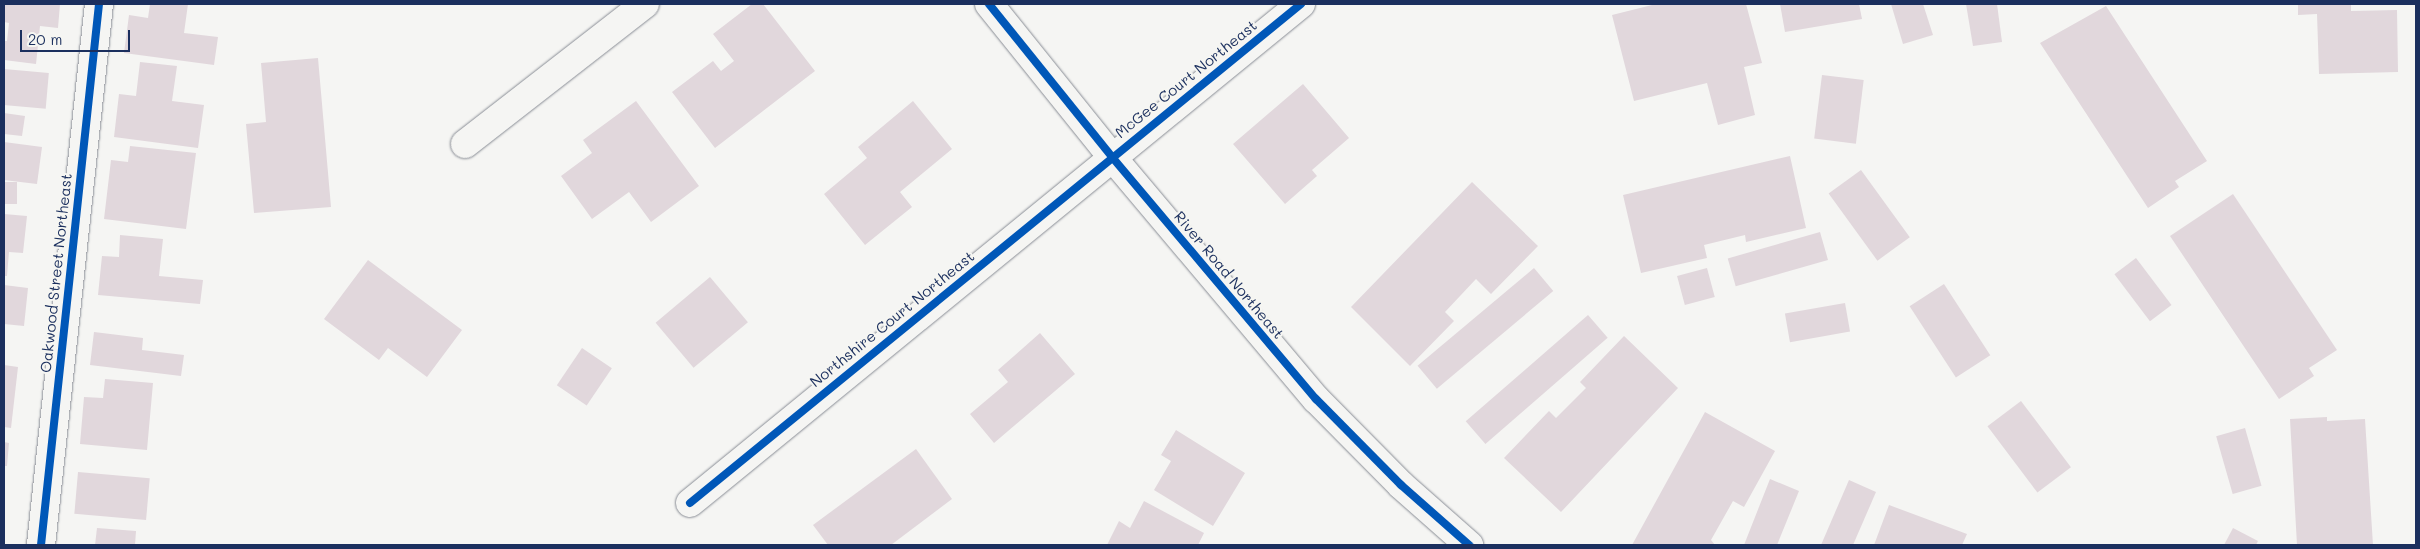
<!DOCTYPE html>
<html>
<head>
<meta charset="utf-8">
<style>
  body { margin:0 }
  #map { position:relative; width:2420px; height:549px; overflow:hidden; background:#f5f5f3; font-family:Mali,sans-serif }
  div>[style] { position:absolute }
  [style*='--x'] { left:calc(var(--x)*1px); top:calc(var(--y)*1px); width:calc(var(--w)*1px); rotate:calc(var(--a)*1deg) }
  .building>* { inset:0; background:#e1d7dc; transform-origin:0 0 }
  .roads { filter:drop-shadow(0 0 1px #898d95) drop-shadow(0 0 1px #898d95) }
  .street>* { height:28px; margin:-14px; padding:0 14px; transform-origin:14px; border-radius:14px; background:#f5f5f3 }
  .primary>* { height:28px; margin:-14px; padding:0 14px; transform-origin:14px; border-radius:14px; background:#f5f5f3 }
  .cycleway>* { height:8px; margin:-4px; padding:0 4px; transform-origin:4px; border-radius:4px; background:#0057b8 }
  span { translate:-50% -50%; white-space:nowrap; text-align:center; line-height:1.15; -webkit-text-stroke:4px #f6f6f2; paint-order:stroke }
  .street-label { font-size:15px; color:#1b2f5e }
  .frame { position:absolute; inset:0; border:5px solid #1b2f5e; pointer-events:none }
  .scale { position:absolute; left:20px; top:30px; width:110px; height:22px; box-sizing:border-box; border:2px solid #1b2f5e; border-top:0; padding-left:6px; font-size:15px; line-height:18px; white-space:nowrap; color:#1b2f5e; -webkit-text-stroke:4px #f6f6f2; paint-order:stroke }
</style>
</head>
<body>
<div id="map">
  <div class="building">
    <div style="clip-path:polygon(4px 4px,60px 4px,58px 28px,40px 26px,36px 64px,4px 60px,4px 41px,7px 41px,9px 23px,4px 22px)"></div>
    <div style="clip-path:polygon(150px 4px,188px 4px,184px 33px,218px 37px,214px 65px,124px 53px,129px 15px,148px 18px)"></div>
    <div style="clip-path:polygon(752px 4px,763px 4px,815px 71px,715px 148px,672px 92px,713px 61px,721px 71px,734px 61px,713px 34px)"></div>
    <div style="clip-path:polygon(1656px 4px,1746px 4px,1762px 63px,1744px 67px,1755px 115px,1718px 125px,1707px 83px,1634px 101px,1612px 15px)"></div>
    <div style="clip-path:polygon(1780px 4px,1859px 4px,1862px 19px,1785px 32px)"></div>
    <div style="clip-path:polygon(1891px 4px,1923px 4px,1933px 35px,1903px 44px)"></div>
    <div style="clip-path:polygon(1966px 4px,1997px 4px,2002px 42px,1973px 46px)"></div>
    <div style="clip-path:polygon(2298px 4px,2351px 4px,2351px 11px,2397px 10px,2398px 72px,2319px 74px,2317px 14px,2298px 15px)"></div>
    <div style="clip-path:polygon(2106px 6px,2207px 161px,2175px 181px,2179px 187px,2148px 208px,2040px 43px)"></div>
    <div style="clip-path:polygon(318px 58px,331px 207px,254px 213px,246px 124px,266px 122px,261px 63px)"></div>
    <div style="clip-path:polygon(140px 62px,177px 66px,172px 101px,204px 105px,198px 148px,114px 137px,119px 94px,136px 96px)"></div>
    <div style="left:4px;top:69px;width:45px;height:36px;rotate:5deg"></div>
    <div style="left:1822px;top:75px;width:42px;height:64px;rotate:7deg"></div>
    <div style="clip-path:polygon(1303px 84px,1349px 138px,1312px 170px,1317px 176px,1285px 204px,1233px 144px)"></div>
    <div style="clip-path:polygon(636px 101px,699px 186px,651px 222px,629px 192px,592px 219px,561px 176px,592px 153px,583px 140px)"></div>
    <div style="clip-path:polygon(913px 101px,952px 149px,900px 192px,912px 207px,865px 245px,824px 194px,867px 158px,858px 147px)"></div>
    <div style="clip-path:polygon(4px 113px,25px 116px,22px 136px,4px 134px)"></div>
    <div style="clip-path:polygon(4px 142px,42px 147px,37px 184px,4px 180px)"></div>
    <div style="clip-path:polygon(130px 146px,196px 153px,186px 229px,104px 219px,111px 160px,128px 162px)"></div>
    <div style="clip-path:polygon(1790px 156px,1806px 228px,1746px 242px,1745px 235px,1704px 245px,1707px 258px,1641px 273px,1623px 195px)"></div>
    <div style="left:1861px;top:170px;width:83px;height:40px;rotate:54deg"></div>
    <div style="left:4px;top:182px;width:13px;height:22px"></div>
    <div style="clip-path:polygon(1472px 182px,1538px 246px,1491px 294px,1476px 279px,1445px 312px,1454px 321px,1410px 366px,1351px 307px)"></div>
    <div style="clip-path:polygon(2233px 194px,2337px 350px,2309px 368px,2314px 376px,2279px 399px,2170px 236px)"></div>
    <div style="clip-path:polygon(4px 214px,27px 216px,23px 253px,9px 252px,7px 276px,4px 276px)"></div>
    <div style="left:1820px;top:232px;width:29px;height:96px;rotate:74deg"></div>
    <div style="clip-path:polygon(120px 235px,163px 239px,159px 276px,203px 280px,200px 304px,98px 295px,102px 256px,119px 257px)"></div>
    <div style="left:2136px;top:258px;width:59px;height:27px;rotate:53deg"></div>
    <div style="clip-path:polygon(368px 260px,462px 330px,427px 377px,388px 348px,379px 360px,324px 319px)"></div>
    <div style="left:1534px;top:268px;width:30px;height:152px;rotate:50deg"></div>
    <div style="left:1707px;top:268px;width:30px;height:31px;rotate:75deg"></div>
    <div style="left:710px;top:277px;width:59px;height:71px;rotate:50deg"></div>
    <div style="left:1944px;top:284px;width:85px;height:41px;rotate:57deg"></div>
    <div style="clip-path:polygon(4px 285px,28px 288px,24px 326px,4px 324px)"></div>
    <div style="left:1845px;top:303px;width:29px;height:61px;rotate:80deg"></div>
    <div style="left:1588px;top:315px;width:30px;height:162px;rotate:49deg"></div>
    <div style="clip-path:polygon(94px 332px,143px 338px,142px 350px,184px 355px,181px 376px,90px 365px)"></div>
    <div style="clip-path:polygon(1040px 333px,1075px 374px,994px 443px,970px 414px,1008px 382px,998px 370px)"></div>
    <div style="clip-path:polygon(1624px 336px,1678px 388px,1561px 512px,1504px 458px,1549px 411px,1556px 418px,1586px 388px,1580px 382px)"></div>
    <div style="left:582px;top:348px;width:36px;height:45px;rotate:34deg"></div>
    <div style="clip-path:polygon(4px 365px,18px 367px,11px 428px,4px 427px)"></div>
    <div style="clip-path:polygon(105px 379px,153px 383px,147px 450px,80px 444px,84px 397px,103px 398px)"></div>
    <div style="left:2021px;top:401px;width:83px;height:42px;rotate:53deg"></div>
    <div style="clip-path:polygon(1705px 412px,1775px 451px,1744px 507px,1733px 501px,1711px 540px,1715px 545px,1632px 545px)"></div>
    <div style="clip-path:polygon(2327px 417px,2327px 421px,2365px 419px,2373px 545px,2297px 545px,2290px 419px)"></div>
    <div style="left:2245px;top:428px;width:60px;height:30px;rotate:74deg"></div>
    <div style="clip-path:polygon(1176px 430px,1245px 473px,1213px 526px,1154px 490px,1171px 461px,1161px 455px)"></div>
    <div style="clip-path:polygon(4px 442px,9px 443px,7px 466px,4px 466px)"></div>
    <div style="clip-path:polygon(916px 449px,952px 499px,891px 545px,828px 545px,813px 525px)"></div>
    <div style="left:78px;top:472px;width:72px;height:42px;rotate:5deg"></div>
    <div style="clip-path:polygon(1770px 479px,1799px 491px,1777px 545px,1744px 545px)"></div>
    <div style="clip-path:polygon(1849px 480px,1876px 492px,1853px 545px,1821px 545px)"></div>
    <div style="clip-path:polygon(1144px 501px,1204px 533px,1198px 545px,1107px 545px,1119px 521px,1130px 528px)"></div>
    <div style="clip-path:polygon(1889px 505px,1967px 534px,1962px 545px,1874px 545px)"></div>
    <div style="clip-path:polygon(97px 528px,136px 531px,135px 545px,95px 545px)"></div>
    <div style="clip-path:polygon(2233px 528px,2258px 541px,2256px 545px,2224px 545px)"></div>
  </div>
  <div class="roads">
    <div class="street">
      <div style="--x:465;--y:144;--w:228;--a:-37.9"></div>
      <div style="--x:690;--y:503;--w:789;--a:-39.24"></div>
      <div style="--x:41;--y:545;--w:544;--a:-83.88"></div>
    </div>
    <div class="primary">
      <div style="--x:989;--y:4;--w:196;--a:51.2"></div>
      <div style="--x:1112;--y:157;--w:317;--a:49.9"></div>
      <div style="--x:1316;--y:399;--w:121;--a:45.3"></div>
      <div style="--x:1401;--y:485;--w:91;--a:41.4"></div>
    </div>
  </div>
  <div class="cycleway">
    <div style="--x:989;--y:4;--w:196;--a:51.2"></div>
    <div style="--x:1112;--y:157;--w:317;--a:49.9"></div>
    <div style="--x:1316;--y:399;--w:121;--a:45.3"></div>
    <div style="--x:1401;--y:485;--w:91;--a:41.4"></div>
    <div style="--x:690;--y:503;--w:789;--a:-39.24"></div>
    <div style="--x:41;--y:545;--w:544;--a:-83.88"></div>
  </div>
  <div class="street-label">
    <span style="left:1186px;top:79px;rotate:-39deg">McGee Court Northeast</span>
    <span style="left:56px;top:273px;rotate:-84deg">Oakwood Street Northeast</span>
    <span style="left:1229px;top:275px;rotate:50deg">River Road Northeast</span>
    <span style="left:892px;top:319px;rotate:-39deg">Northshire Court Northeast</span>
  </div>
  <div class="frame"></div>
  <div class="scale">20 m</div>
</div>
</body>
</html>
